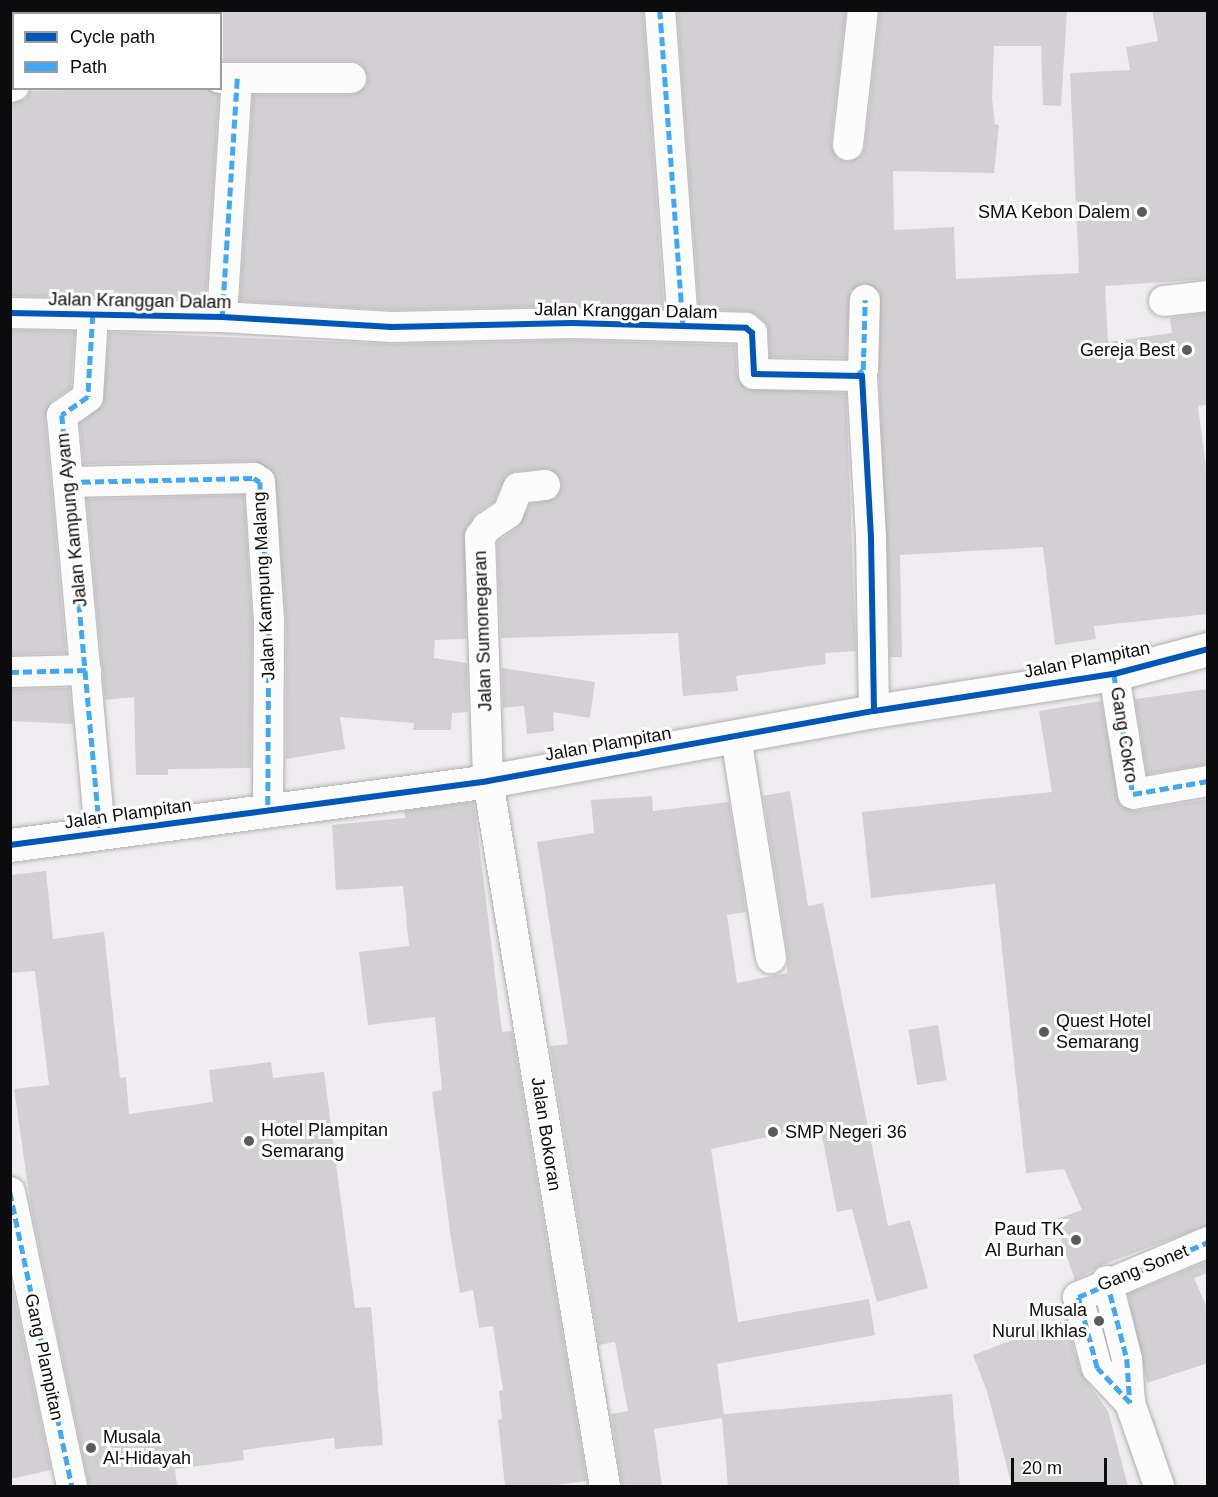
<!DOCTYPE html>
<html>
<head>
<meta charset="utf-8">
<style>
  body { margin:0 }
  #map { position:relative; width:1218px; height:1497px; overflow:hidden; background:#f0edf1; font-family:Helvetica,sans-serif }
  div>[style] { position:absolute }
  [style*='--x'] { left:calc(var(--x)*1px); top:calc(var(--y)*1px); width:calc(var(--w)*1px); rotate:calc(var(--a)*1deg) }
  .building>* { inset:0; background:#d2d0d2; transform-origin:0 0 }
  .roads { filter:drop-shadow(0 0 2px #b1afb1) drop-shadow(0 0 2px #b1afb1) }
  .minor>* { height:30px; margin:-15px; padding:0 15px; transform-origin:15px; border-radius:15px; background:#fdfcfd }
  .tertiary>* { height:33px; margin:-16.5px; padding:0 16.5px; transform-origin:16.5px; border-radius:16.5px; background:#fdfcfd }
  .quiet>* { height:4.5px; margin-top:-2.25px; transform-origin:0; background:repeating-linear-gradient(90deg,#3fa9f5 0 9px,transparent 0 13.5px) }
  .cycleway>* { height:6px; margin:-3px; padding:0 3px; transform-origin:3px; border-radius:3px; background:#0057b8 }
  .dots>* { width:16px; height:16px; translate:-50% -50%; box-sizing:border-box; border:3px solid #fff; border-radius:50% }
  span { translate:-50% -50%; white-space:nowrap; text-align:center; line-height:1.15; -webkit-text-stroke:6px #fff; paint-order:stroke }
  .poi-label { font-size:18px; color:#0c0b0d }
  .right { translate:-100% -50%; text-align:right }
  .left { translate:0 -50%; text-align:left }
  .street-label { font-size:18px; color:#0c0b0d }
  .frame { position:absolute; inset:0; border:12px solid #0c0b0d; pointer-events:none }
  .legend { position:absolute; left:12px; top:12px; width:210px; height:78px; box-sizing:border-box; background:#fff; border:2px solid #9e9d9e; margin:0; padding:8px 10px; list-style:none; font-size:18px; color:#0c0b0d }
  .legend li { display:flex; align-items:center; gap:12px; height:30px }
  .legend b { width:30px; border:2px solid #9e9d9e }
  .scale { position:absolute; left:1011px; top:1458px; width:96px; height:27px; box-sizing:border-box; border:3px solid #0c0b0d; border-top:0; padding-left:8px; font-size:18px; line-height:21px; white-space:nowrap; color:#0c0b0d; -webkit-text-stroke:4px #fff; paint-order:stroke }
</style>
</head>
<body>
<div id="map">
  <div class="building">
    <div style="clip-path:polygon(223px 10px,643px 10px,664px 308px,572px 306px,392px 310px,240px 301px,253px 95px,352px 95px,366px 87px,368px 77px,360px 63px,351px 61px,223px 61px)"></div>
    <div style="clip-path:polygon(677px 10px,846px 10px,831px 143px,837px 158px,847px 162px,861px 156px,865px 147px,880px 10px,1067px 10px,1061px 106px,1043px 105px,1041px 46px,994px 46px,992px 98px,995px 124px,999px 125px,994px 173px,893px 171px,894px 230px,954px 227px,956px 279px,1079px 273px,1070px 73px,1130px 70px,1126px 47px,1158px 41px,1152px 10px,1208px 10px,1208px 279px,1105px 286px,1108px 342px,1172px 333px,1170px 318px,1208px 313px,1208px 405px,1198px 406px,1208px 482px,1208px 614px,1094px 626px,1096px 639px,1055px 645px,1043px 547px,900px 555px,902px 657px,890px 657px,879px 375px,880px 292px,865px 283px,850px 291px,846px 358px,770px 357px,768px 326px,757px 315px,746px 311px,699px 309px)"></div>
    <div style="clip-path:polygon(139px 88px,207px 88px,219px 95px,206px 299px,10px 296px,10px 104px,26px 99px,30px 91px)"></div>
    <div style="clip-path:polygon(10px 330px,75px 331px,71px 388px,52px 401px,45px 417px,66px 653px,10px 655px)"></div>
    <div style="clip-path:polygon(109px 332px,392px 344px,572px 340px,735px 345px,737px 375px,746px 389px,846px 393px,856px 651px,825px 653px,826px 664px,736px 676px,738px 691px,683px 696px,678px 633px,501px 638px,497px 542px,518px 527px,530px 504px,556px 498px,562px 484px,551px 469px,516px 471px,507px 475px,494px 502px,477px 513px,466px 528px,466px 639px,435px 640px,434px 658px,467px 663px,468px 712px,452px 713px,451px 730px,413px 730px,414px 723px,340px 717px,345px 749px,286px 759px,286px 619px,275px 474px,254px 461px,84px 464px,80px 423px,103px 405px)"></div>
    <div style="clip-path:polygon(244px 495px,252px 621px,251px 768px,168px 769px,168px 775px,136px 775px,134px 697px,105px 700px,87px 499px)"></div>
    <div style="clip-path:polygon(502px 668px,595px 682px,590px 718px,553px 712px,554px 731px,527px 734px,524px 706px,503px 708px)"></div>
    <div style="clip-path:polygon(69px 688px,73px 724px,10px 721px,10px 689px)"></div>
    <div style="clip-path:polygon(1208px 689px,1208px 764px,1147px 774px,1135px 699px)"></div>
    <div style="clip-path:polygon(1101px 701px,1120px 805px,1136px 811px,1208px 799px,1208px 1225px,1102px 1265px,1075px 1280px,1054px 1220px,1082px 1210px,1064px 1169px,1026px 1173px,995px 884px,871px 898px,862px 812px,1052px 792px,1039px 711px)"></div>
    <div style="clip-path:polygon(790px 791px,808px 906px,823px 903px,888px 1226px,910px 1220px,928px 1288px,877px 1302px,852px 1209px,837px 1212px,820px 1126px,711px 1149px,738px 1322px,869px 1299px,875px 1335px,717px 1364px,724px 1414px,952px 1394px,960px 1486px,728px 1486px,722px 1418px,654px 1429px,662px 1486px,622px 1486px,611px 1414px,628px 1411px,615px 1342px,599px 1345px,550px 1046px,568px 1044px,537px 842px,594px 833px,591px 800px,652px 796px,653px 811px,729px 802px,746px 912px,727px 915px,737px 983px,787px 973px,788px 955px,763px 796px)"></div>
    <div style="clip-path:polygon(474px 802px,502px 1032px,512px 1031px,587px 1481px,549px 1486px,505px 1486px,498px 1420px,502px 1419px,499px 1391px,503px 1390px,493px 1326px,479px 1328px,473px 1290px,460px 1293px,450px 1232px,432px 1092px,442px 1090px,435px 1017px,368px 1025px,359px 952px,409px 946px,403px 886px,336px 890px,332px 825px,405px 818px,404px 811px)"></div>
    <div style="clip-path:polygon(46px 871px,53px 939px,104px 932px,120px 1078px,126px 1077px,129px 1114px,213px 1102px,209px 1070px,271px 1062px,273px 1078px,324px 1072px,355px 1308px,371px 1307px,383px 1445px,335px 1449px,334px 1438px,243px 1450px,244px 1460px,175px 1469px,177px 1486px,89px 1486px,31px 1207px,14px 1089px,49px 1085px,35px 971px,10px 973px,10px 875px)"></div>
    <div style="left:938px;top:1025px;width:56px;height:30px;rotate:81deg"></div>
    <div style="clip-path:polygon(1208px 1261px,1208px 1273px,1194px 1278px,1208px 1310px,1208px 1363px,1147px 1383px,1128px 1294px)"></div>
    <div style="clip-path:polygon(10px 1278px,51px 1470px,10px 1479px)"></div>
    <div style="clip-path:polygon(1066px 1320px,1081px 1373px,1108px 1411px,1128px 1486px,1012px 1486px,987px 1391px,973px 1355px)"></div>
  </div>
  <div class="roads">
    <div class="minor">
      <div style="--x:660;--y:10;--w:317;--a:85.8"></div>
      <div style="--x:220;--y:78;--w:131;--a:0"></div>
      <div style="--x:10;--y:87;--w:4;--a:-14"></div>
      <div style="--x:848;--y:145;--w:136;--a:-83.7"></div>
      <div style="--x:1164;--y:301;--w:44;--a:-6.5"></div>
      <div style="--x:10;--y:313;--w:212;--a:1.1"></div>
      <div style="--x:222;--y:317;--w:170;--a:3.4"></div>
      <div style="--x:392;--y:327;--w:180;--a:-1.3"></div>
      <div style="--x:572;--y:323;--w:174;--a:1.6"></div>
      <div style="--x:746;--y:328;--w:8;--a:40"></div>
      <div style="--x:752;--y:333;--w:41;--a:87.2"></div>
      <div style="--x:754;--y:374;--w:108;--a:1.1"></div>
      <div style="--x:862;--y:376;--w:162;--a:86.8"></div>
      <div style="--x:871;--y:538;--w:173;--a:89"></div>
      <div style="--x:93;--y:315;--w:82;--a:93.5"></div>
      <div style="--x:88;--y:397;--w:32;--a:145"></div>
      <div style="--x:62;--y:415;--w:420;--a:84.8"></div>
      <div style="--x:222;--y:317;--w:239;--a:-86.4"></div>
      <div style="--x:858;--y:374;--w:6;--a:-39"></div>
      <div style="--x:863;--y:370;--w:70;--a:-88.4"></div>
      <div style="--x:68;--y:482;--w:186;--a:-1.2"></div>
      <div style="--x:254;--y:478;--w:7;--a:34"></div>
      <div style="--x:260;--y:482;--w:138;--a:86.3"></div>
      <div style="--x:269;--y:620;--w:190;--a:90.3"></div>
      <div style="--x:545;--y:485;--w:27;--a:174"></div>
      <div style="--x:518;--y:488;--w:27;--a:112"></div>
      <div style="--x:508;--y:513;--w:25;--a:146"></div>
      <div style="--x:487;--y:527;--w:12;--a:125"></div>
      <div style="--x:480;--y:537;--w:244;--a:88.1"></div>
      <div style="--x:488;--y:781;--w:715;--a:80.58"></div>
      <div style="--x:10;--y:672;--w:76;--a:-1.5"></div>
      <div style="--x:1114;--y:674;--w:121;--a:81"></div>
      <div style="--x:1133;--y:794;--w:76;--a:-9.8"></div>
      <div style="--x:736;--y:737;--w:224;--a:81"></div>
      <div style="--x:10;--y:1192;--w:300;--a:78.1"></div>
      <div style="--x:1107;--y:1281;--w:81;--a:75.6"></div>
      <div style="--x:1127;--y:1359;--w:44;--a:86.1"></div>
      <div style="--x:1130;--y:1403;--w:88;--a:70.7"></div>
      <div style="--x:1130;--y:1403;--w:48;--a:-133.3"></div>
      <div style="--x:1097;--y:1368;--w:73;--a:-105"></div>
      <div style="--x:1078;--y:1297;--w:141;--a:-22.9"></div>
    </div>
    <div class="tertiary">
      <div style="--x:10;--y:845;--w:482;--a:-7.6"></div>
      <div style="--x:488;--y:781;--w:392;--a:-10.3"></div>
      <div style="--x:874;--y:711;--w:243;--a:-8.8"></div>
      <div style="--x:1114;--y:674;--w:97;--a:-14.9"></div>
    </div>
  </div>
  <div class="quiet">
    <div style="--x:660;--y:10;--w:317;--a:85.8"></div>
    <div style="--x:93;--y:315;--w:82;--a:93.5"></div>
    <div style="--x:88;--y:397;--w:32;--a:145"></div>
    <div style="--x:62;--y:415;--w:420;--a:84.8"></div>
    <div style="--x:222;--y:317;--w:239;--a:-86.4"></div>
    <div style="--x:858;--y:374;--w:6;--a:-39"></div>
    <div style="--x:863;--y:370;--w:70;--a:-88.4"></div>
    <div style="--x:68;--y:482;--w:186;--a:-1.2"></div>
    <div style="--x:254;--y:478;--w:7;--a:34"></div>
    <div style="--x:260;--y:482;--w:138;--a:86.3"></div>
    <div style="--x:269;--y:620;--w:190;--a:90.3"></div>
    <div style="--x:10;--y:672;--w:76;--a:-1.5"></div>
    <div style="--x:1114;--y:674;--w:121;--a:81"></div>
    <div style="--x:1133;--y:794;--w:76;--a:-9.8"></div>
    <div style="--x:10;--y:1192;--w:300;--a:78.1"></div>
    <div style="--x:1107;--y:1281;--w:81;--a:75.6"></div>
    <div style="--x:1127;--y:1359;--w:44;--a:86.1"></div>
    <div style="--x:1130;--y:1403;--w:48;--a:-133.3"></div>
    <div style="--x:1097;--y:1368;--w:73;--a:-105"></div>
    <div style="--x:1078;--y:1297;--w:141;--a:-22.9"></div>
  </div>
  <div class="cycleway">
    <div style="--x:10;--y:313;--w:212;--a:1.1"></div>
    <div style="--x:222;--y:317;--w:170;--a:3.4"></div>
    <div style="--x:392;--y:327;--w:180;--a:-1.3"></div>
    <div style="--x:572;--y:323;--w:174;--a:1.6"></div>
    <div style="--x:746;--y:328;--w:8;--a:40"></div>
    <div style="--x:752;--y:333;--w:41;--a:87.2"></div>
    <div style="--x:754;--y:374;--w:108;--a:1.1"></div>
    <div style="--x:862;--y:376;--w:162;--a:86.8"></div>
    <div style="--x:871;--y:538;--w:173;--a:89"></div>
    <div style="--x:10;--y:845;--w:482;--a:-7.6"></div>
    <div style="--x:488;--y:781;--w:392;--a:-10.3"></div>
    <div style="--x:874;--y:711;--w:243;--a:-8.8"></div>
    <div style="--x:1114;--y:674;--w:97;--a:-14.9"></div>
  </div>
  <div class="dots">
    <div style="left:1142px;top:212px;background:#5c5a5d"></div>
    <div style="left:1187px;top:350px;background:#5c5a5d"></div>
    <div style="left:1044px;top:1032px;background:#5c5a5d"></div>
    <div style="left:773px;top:1132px;background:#5c5a5d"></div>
    <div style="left:249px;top:1141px;background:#5c5a5d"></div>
    <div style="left:1076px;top:1240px;background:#5c5a5d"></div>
    <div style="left:1099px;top:1321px;background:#5c5a5d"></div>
    <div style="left:91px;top:1448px;background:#5c5a5d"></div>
  </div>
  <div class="poi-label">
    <span class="right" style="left:1130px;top:212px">SMA Kebon Dalem</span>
    <span class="right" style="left:1175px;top:350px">Gereja Best</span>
    <span class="left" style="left:1056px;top:1032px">Quest Hotel<br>Semarang</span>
    <span class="left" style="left:261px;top:1141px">Hotel Plampitan<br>Semarang</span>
    <span class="left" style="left:785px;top:1132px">SMP Negeri 36</span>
    <span class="right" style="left:1064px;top:1240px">Paud TK<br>Al Burhan</span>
    <span class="right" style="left:1087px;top:1321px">Musala<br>Nurul Ikhlas</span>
    <span class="left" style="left:103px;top:1448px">Musala<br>Al-Hidayah</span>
  </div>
  <div class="street-label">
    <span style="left:140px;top:301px;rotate:1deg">Jalan Kranggan Dalam</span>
    <span style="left:626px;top:311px;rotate:1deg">Jalan Kranggan Dalam</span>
    <span style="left:72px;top:520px;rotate:-96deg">Jalan Kampung Ayam</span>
    <span style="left:264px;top:586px;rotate:-93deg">Jalan Kampung Malang</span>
    <span style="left:483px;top:631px;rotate:-92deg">Jalan Sumonegaran</span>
    <span style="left:1087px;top:660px;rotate:-11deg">Jalan Plampitan</span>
    <span style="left:1124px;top:735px;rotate:81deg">Gang Cokro</span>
    <span style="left:608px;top:744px;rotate:-10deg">Jalan Plampitan</span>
    <span style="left:128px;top:814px;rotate:-8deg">Jalan Plampitan</span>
    <span style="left:546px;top:1134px;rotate:81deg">Jalan Bokoran</span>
    <span style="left:1143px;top:1268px;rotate:-22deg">Gang Sonet</span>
    <span style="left:44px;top:1357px;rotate:78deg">Gang Plampitan</span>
  </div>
  <div class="frame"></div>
  <ul class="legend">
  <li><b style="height:8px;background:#0057b8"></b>Cycle path</li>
  <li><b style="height:8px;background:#3fa9f5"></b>Path</li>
  </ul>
  <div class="scale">20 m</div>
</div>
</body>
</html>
